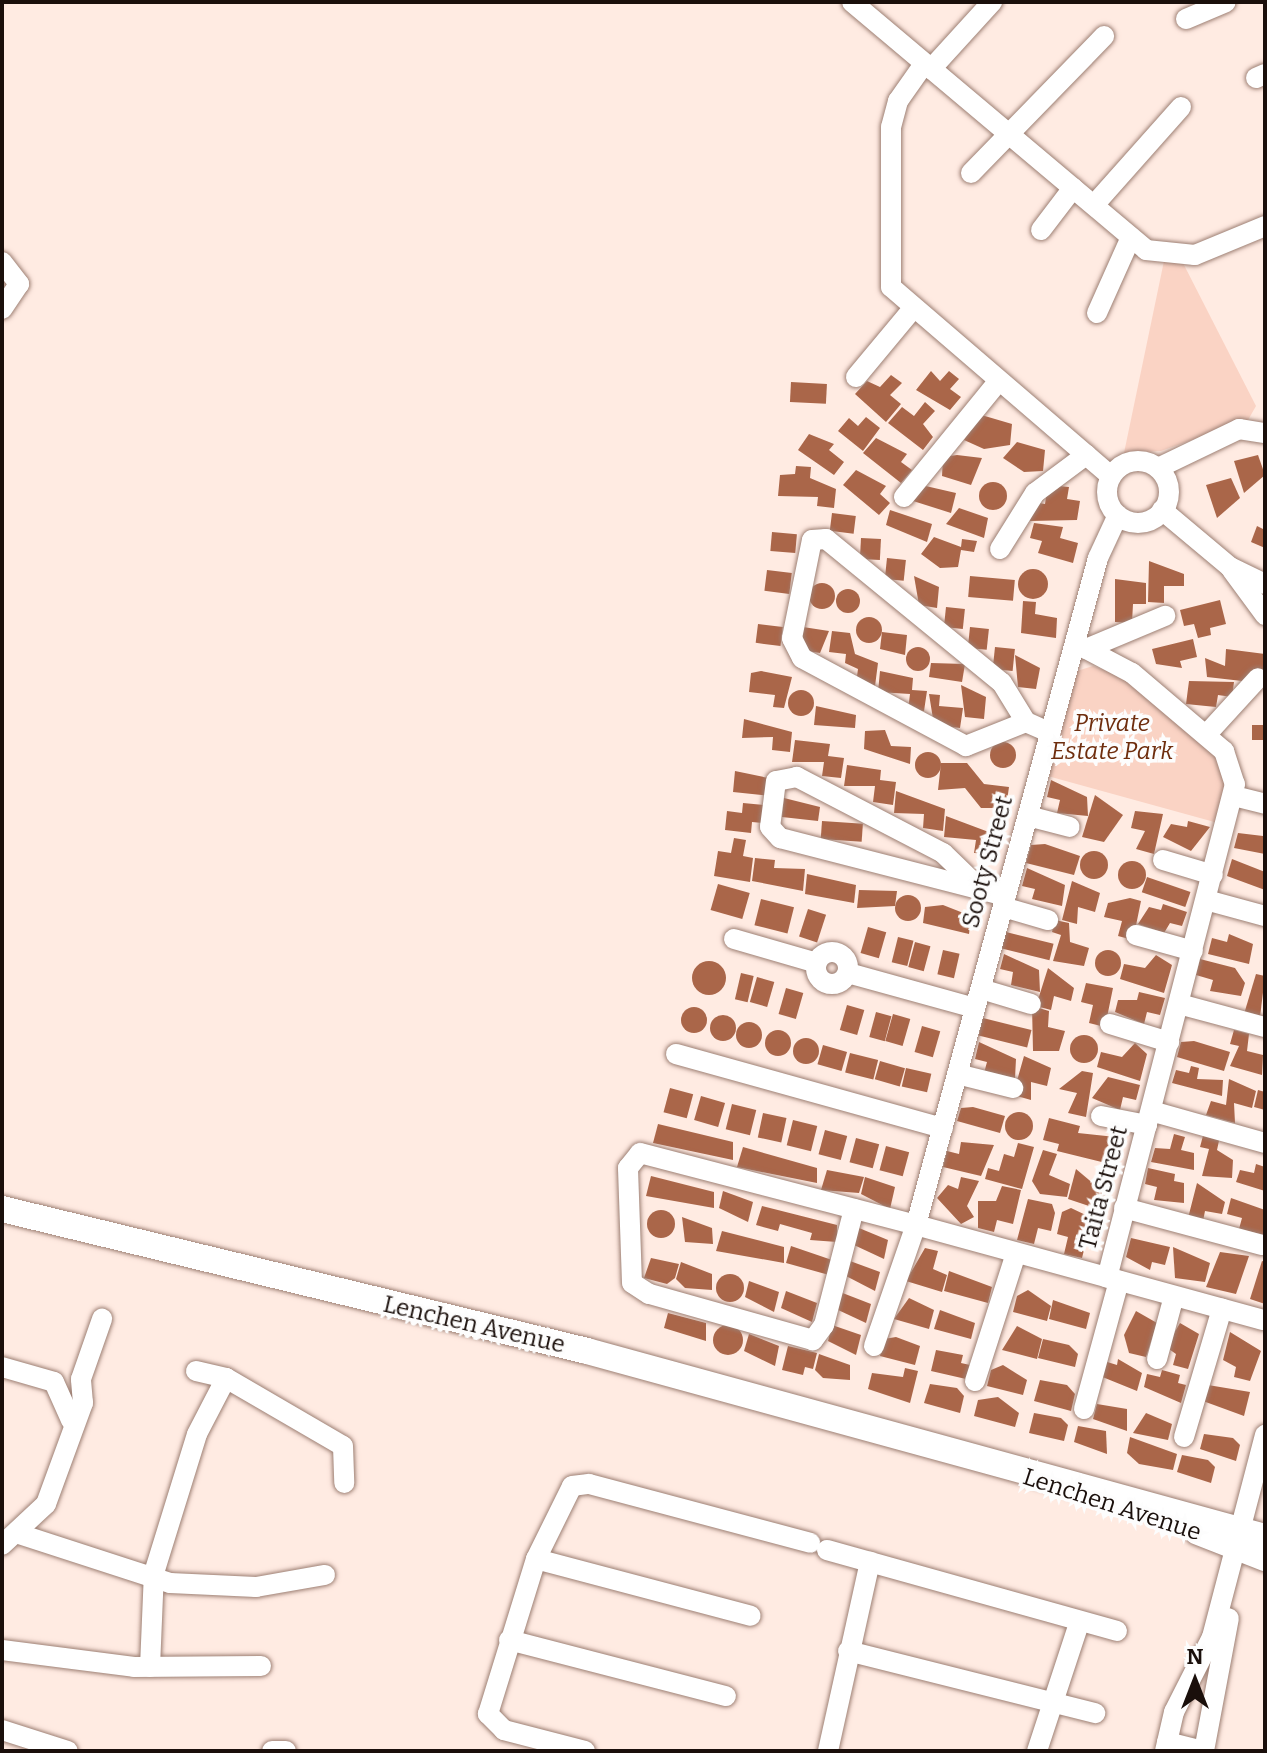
<!DOCTYPE html>
<html>
<head>
<meta charset="utf-8">
<style>
  body { margin:0 }
  #map { position:relative; width:1267px; height:1753px; overflow:hidden; background:#ffebe2; font-family:Bitter,serif }
  div>[style] { position:absolute }
  [style*='--x'] { left:calc(var(--x)*1px); top:calc(var(--y)*1px); width:calc(var(--w)*1px); rotate:calc(var(--a)*1deg) }
  .green>* { inset:0; background:#fad3c4 }
  .building>* { inset:0; background:#aa6649; transform-origin:0 0 }
  .round { border-radius:50% }
  .roads { filter:drop-shadow(0 0 2px #9d7f73) drop-shadow(0 0 2px #9d7f73) }
  .minor>* { height:20px; margin:-10px; padding:0 10px; transform-origin:10px; border-radius:10px; background:#fff }
  .minor>.ring { margin:-10px; padding:0; box-sizing:content-box; background:none; border:20px solid #fff; border-radius:50% }
  .major>* { height:26px; margin:-13px; padding:0 13px; transform-origin:13px; border-radius:13px; background:#fff }
  span { translate:-50% -50%; white-space:nowrap; text-align:center; line-height:1.15; -webkit-text-stroke:7px #fdfdfd; paint-order:stroke }
  .park-label { font-size:24px; color:#6e2d0d; font-style:italic }
  .street-label { font-size:24px; color:#1a0f0b }
  .frame { position:absolute; inset:0; border:4px solid #1a0f0b; pointer-events:none }
  .north { position:absolute; left:1155px; top:1641px; width:80px; height:80px; -webkit-text-stroke:6px #fdfdfd; paint-order:stroke; rotate:0deg; font-size:22px; font-weight:700; line-height:32px; text-align:center; color:#1a0f0b }
  .north::after { content:''; display:block; margin:auto; width:28px; height:36px; background:#1a0f0b; clip-path:polygon(50% 0,100% 100%,50% 72%,0 100%) }
</style>
</head>
<body>
<div id="map">
  <div class="green">
    <div style="clip-path:polygon(1164px 261px,1183px 263px,1256px 406px,1248px 420px,1161px 451px,1124px 453px)"></div>
    <div style="clip-path:polygon(1093px 666px,1122px 677px,1220px 760px,1227px 778px,1218px 823px,1044px 775px,1077px 671px)"></div>
  </div>
  <div class="building">
    <div style="clip-path:polygon(931px 371px,940px 381px,949px 371px,959px 379px,950px 389px,961px 397px,950px 410px,916px 390px)"></div>
    <div style="clip-path:polygon(891px 375px,902px 383px,890px 395px,901px 404px,886px 422px,855px 394px,867px 381px,880px 387px)"></div>
    <div style="left:791px;top:382px;width:36px;height:20px;rotate:3deg"></div>
    <div style="clip-path:polygon(925px 402px,935px 411px,923px 424px,933px 437px,923px 450px,888px 423px,902px 407px,914px 416px)"></div>
    <div style="clip-path:polygon(978px 414px,1012px 424px,1010px 445px,984px 449px,964px 440px)"></div>
    <div style="clip-path:polygon(866px 417px,880px 428px,863px 451px,838px 431px,849px 418px,858px 426px)"></div>
    <div style="clip-path:polygon(809px 434px,834px 444px,829px 450px,844px 462px,834px 475px,798px 450px)"></div>
    <div style="clip-path:polygon(876px 438px,907px 454px,901px 462px,912px 470px,901px 483px,863px 453px)"></div>
    <div style="clip-path:polygon(1017px 442px,1045px 450px,1043px 471px,1024px 472px,1003px 458px)"></div>
    <div style="clip-path:polygon(957px 455px,982px 458px,971px 485px,942px 476px,943px 457px)"></div>
    <div style="clip-path:polygon(1258px 455px,1265px 475px,1244px 493px,1234px 461px)"></div>
    <div style="clip-path:polygon(796px 466px,811px 467px,810px 478px,836px 489px,834px 508px,817px 506px,818px 497px,778px 496px,780px 475px,795px 474px)"></div>
    <div style="clip-path:polygon(856px 470px,886px 486px,880px 494px,890px 503px,879px 515px,843px 485px)"></div>
    <div style="clip-path:polygon(1231px 478px,1240px 498px,1217px 518px,1206px 485px)"></div>
    <div class="round" style="left:979px;top:482px;width:28px;height:28px"></div>
    <div style="clip-path:polygon(917px 484px,956px 493px,951px 513px,910px 500px)"></div>
    <div style="clip-path:polygon(1058px 486px,1069px 487px,1067px 499px,1080px 501px,1077px 520px,1030px 521px,1033px 502px,1045px 504px,1047px 490px)"></div>
    <div style="clip-path:polygon(959px 508px,988px 518px,984px 538px,946px 524px)"></div>
    <div style="clip-path:polygon(890px 510px,932px 524px,927px 542px,886px 525px)"></div>
    <div style="left:832px;top:513px;width:24px;height:18px;rotate:7deg"></div>
    <div style="clip-path:polygon(1034px 523px,1063px 527px,1060px 538px,1078px 543px,1073px 563px,1038px 553px,1042px 541px,1030px 538px)"></div>
    <div style="clip-path:polygon(1257px 526px,1265px 530px,1265px 548px,1251px 542px)"></div>
    <div style="left:772px;top:532px;width:25px;height:19px;rotate:5deg"></div>
    <div style="clip-path:polygon(934px 537px,961px 547px,962px 539px,977px 541px,974px 552px,961px 550px,958px 567px,940px 568px,921px 554px)"></div>
    <div style="left:861px;top:538px;width:20px;height:21px;rotate:3deg"></div>
    <div style="left:887px;top:558px;width:19px;height:21px;rotate:6deg"></div>
    <div style="clip-path:polygon(1149px 561px,1184px 574px,1184px 586px,1164px 586px,1164px 603px,1148px 602px)"></div>
    <div class="round" style="left:1018px;top:569px;width:30px;height:30px"></div>
    <div style="left:767px;top:570px;width:25px;height:21px;rotate:7deg"></div>
    <div style="clip-path:polygon(914px 576px,939px 587px,937px 608px,919px 605px)"></div>
    <div style="left:970px;top:576px;width:45px;height:21px;rotate:5deg"></div>
    <div style="clip-path:polygon(1115px 579px,1146px 583px,1146px 604px,1133px 604px,1132px 623px,1115px 622px)"></div>
    <div class="round" style="left:809px;top:583px;width:26px;height:26px"></div>
    <div class="round" style="left:836px;top:589px;width:24px;height:24px"></div>
    <div style="clip-path:polygon(1220px 600px,1226px 624px,1210px 628px,1211px 635px,1198px 638px,1194px 624px,1184px 626px,1180px 610px)"></div>
    <div style="clip-path:polygon(1023px 601px,1036px 602px,1035px 614px,1057px 618px,1056px 638px,1021px 633px)"></div>
    <div style="left:946px;top:607px;width:19px;height:20px;rotate:6deg"></div>
    <div class="round" style="left:856px;top:617px;width:26px;height:26px"></div>
    <div style="left:758px;top:624px;width:25px;height:19px;rotate:7deg"></div>
    <div style="clip-path:polygon(803px 627px,829px 631px,820px 653px,800px 650px)"></div>
    <div style="left:970px;top:627px;width:19px;height:21px;rotate:6deg"></div>
    <div style="clip-path:polygon(832px 631px,850px 633px,855px 654px,878px 663px,875px 686px,856px 683px,858px 669px,845px 663px,846px 654px,829px 652px)"></div>
    <div style="clip-path:polygon(882px 632px,907px 635px,905px 655px,880px 649px)"></div>
    <div style="clip-path:polygon(1193px 639px,1197px 657px,1180px 661px,1182px 668px,1156px 664px,1152px 649px)"></div>
    <div style="left:995px;top:647px;width:20px;height:22px;rotate:6deg"></div>
    <div class="round" style="left:906px;top:647px;width:24px;height:24px"></div>
    <div style="clip-path:polygon(1226px 649px,1265px 654px,1264px 672px,1251px 682px,1207px 677px,1205px 658px,1225px 666px)"></div>
    <div style="clip-path:polygon(1015px 655px,1040px 668px,1036px 689px,1018px 687px)"></div>
    <div style="clip-path:polygon(931px 663px,965px 664px,962px 682px,929px 677px)"></div>
    <div style="clip-path:polygon(761px 671px,792px 677px,784px 708px,773px 707px,775px 695px,749px 692px,751px 673px)"></div>
    <div style="clip-path:polygon(880px 671px,913px 678px,912px 690px,927px 691px,924px 711px,908px 710px,910px 694px,878px 692px)"></div>
    <div style="clip-path:polygon(1189px 681px,1234px 682px,1232px 697px,1218px 695px,1216px 707px,1186px 704px)"></div>
    <div style="clip-path:polygon(961px 685px,986px 697px,984px 719px,965px 717px)"></div>
    <div class="round" style="left:788px;top:690px;width:26px;height:26px"></div>
    <div style="clip-path:polygon(929px 694px,940px 695px,939px 706px,963px 708px,960px 728px,934px 725px)"></div>
    <div style="clip-path:polygon(816px 706px,856px 715px,855px 728px,814px 725px)"></div>
    <div style="clip-path:polygon(744px 719px,792px 732px,790px 752px,772px 750px,773px 737px,742px 738px)"></div>
    <div style="left:1265px;top:725px;width:15px;height:13px;rotate:90deg"></div>
    <div style="clip-path:polygon(885px 730px,891px 746px,911px 747px,910px 764px,864px 749px,865px 731px)"></div>
    <div style="clip-path:polygon(795px 740px,830px 744px,828px 756px,844px 758px,841px 778px,822px 776px,824px 762px,792px 762px)"></div>
    <div class="round" style="left:990px;top:742px;width:26px;height:26px"></div>
    <div class="round" style="left:915px;top:752px;width:26px;height:26px"></div>
    <div style="clip-path:polygon(941px 763px,967px 763px,984px 784px,1009px 787px,1006px 808px,981px 808px,965px 788px,938px 790px)"></div>
    <div style="clip-path:polygon(847px 765px,881px 770px,880px 780px,896px 782px,893px 805px,873px 802px,875px 786px,844px 786px)"></div>
    <div style="clip-path:polygon(735px 771px,773px 779px,771px 796px,733px 792px)"></div>
    <div style="clip-path:polygon(1051px 780px,1087px 797px,1088px 816px,1057px 813px,1060px 800px,1047px 797px)"></div>
    <div style="clip-path:polygon(896px 791px,945px 809px,943px 831px,923px 828px,924px 814px,894px 813px)"></div>
    <div style="clip-path:polygon(1095px 795px,1123px 815px,1104px 842px,1082px 837px)"></div>
    <div style="clip-path:polygon(784px 798px,820px 807px,818px 821px,782px 817px)"></div>
    <div style="clip-path:polygon(743px 803px,765px 805px,763px 823px,752px 822px,751px 833px,725px 830px,727px 811px,742px 813px)"></div>
    <div style="clip-path:polygon(1135px 811px,1163px 814px,1154px 854px,1136px 849px,1145px 831px,1131px 828px)"></div>
    <div style="clip-path:polygon(946px 816px,994px 834px,993px 854px,974px 853px,976px 840px,944px 837px)"></div>
    <div style="left:822px;top:821px;width:41px;height:18px;rotate:4deg"></div>
    <div style="clip-path:polygon(1188px 821px,1210px 827px,1191px 851px,1163px 837px,1171px 824px,1187px 827px)"></div>
    <div style="clip-path:polygon(1238px 833px,1263px 836px,1265px 854px,1234px 848px)"></div>
    <div style="clip-path:polygon(734px 838px,746px 840px,743px 856px,753px 858px,750px 882px,714px 876px,718px 851px,731px 853px)"></div>
    <div style="clip-path:polygon(1045px 844px,1080px 856px,1074px 875px,1026px 863px,1031px 845px)"></div>
    <div class="round" style="left:1080px;top:851px;width:28px;height:28px"></div>
    <div style="clip-path:polygon(755px 858px,775px 860px,774px 868px,805px 869px,803px 891px,752px 881px)"></div>
    <div style="clip-path:polygon(1232px 859px,1265px 872px,1265px 890px,1227px 876px)"></div>
    <div class="round" style="left:1118px;top:861px;width:28px;height:28px"></div>
    <div style="clip-path:polygon(1027px 868px,1065px 885px,1062px 906px,1032px 899px,1035px 889px,1022px 886px)"></div>
    <div style="clip-path:polygon(807px 874px,856px 885px,854px 903px,805px 894px)"></div>
    <div style="left:1147px;top:877px;width:46px;height:16px;rotate:19deg"></div>
    <div style="clip-path:polygon(1072px 881px,1100px 893px,1095px 912px,1078px 907px,1077px 924px,1062px 920px)"></div>
    <div style="left:718px;top:884px;width:33px;height:27px;rotate:16deg"></div>
    <div style="clip-path:polygon(859px 890px,897px 891px,895px 906px,857px 908px)"></div>
    <div class="round" style="left:895px;top:895px;width:26px;height:26px"></div>
    <div style="clip-path:polygon(1130px 898px,1141px 901px,1133px 940px,1118px 936px,1122px 921px,1104px 917px,1108px 903px)"></div>
    <div style="left:761px;top:899px;width:34px;height:27px;rotate:14deg"></div>
    <div style="clip-path:polygon(1163px 904px,1187px 912px,1182px 926px,1170px 923px,1164px 933px,1138px 924px,1149px 907px,1161px 910px)"></div>
    <div style="clip-path:polygon(943px 905px,971px 916px,969px 934px,923px 923px,925px 907px)"></div>
    <div style="left:808px;top:909px;width:19px;height:29px;rotate:18deg"></div>
    <div style="clip-path:polygon(1055px 920px,1069px 923px,1070px 942px,1089px 948px,1084px 966px,1053px 961px,1061px 935px,1052px 932px)"></div>
    <div style="left:868px;top:927px;width:19px;height:27px;rotate:16deg"></div>
    <div style="left:1006px;top:932px;width:49px;height:17px;rotate:14deg"></div>
    <div style="clip-path:polygon(1229px 934px,1253px 944px,1249px 964px,1208px 954px,1212px 938px,1227px 942px)"></div>
    <div style="left:898px;top:937px;width:16px;height:26px;rotate:14deg"></div>
    <div style="left:915px;top:942px;width:16px;height:26px;rotate:15deg"></div>
    <div style="left:943px;top:950px;width:17px;height:25px;rotate:13deg"></div>
    <div class="round" style="left:1095px;top:950px;width:26px;height:26px"></div>
    <div style="clip-path:polygon(1004px 954px,1039px 970px,1040px 992px,1011px 985px,1013px 972px,1000px 969px)"></div>
    <div style="clip-path:polygon(1156px 955px,1172px 965px,1164px 993px,1120px 979px,1124px 964px,1145px 968px)"></div>
    <div style="clip-path:polygon(1200px 959px,1235px 968px,1245px 983px,1241px 996px,1210px 991px,1213px 980px,1196px 975px)"></div>
    <div class="round" style="left:692px;top:961px;width:34px;height:34px"></div>
    <div style="clip-path:polygon(1048px 968px,1074px 988px,1071px 1001px,1054px 996px,1051px 1010px,1036px 1006px)"></div>
    <div style="left:741px;top:973px;width:13px;height:27px;rotate:13deg"></div>
    <div style="clip-path:polygon(1256px 974px,1265px 976px,1260px 1017px,1244px 1014px)"></div>
    <div style="left:757px;top:977px;width:18px;height:26px;rotate:16deg"></div>
    <div style="clip-path:polygon(1086px 983px,1113px 988px,1105px 1027px,1089px 1023px,1093px 1005px,1081px 1002px)"></div>
    <div style="left:786px;top:988px;width:18px;height:27px;rotate:16deg"></div>
    <div style="clip-path:polygon(1139px 992px,1165px 998px,1160px 1015px,1147px 1012px,1144px 1024px,1115px 1012px,1118px 1000px,1137px 1000px)"></div>
    <div style="left:847px;top:1005px;width:18px;height:26px;rotate:16deg"></div>
    <div style="clip-path:polygon(1032px 1006px,1049px 1011px,1048px 1027px,1065px 1031px,1059px 1051px,1033px 1051px)"></div>
    <div class="round" style="left:681px;top:1007px;width:26px;height:26px"></div>
    <div style="left:876px;top:1012px;width:16px;height:26px;rotate:15deg"></div>
    <div style="left:893px;top:1014px;width:18px;height:28px;rotate:16deg"></div>
    <div class="round" style="left:710px;top:1015px;width:26px;height:26px"></div>
    <div style="left:983px;top:1018px;width:50px;height:18px;rotate:14deg"></div>
    <div class="round" style="left:736px;top:1022px;width:26px;height:26px"></div>
    <div style="left:922px;top:1026px;width:19px;height:27px;rotate:16deg"></div>
    <div class="round" style="left:765px;top:1030px;width:26px;height:26px"></div>
    <div style="clip-path:polygon(1234px 1030px,1249px 1034px,1247px 1051px,1263px 1055px,1262px 1075px,1230px 1066px,1239px 1046px,1230px 1044px)"></div>
    <div class="round" style="left:1070px;top:1035px;width:28px;height:28px"></div>
    <div class="round" style="left:793px;top:1038px;width:26px;height:26px"></div>
    <div style="clip-path:polygon(1194px 1041px,1230px 1052px,1224px 1071px,1177px 1057px,1181px 1042px)"></div>
    <div style="clip-path:polygon(979px 1042px,1016px 1059px,1015px 1078px,984px 1073px,987px 1062px,975px 1059px)"></div>
    <div style="clip-path:polygon(1135px 1043px,1147px 1054px,1140px 1081px,1097px 1067px,1101px 1052px,1122px 1057px)"></div>
    <div style="left:823px;top:1045px;width:25px;height:20px;rotate:16deg"></div>
    <div style="left:850px;top:1053px;width:29px;height:20px;rotate:14deg"></div>
    <div style="clip-path:polygon(1024px 1056px,1051px 1068px,1047px 1086px,1031px 1082px,1031px 1100px,1013px 1095px)"></div>
    <div style="left:880px;top:1061px;width:26px;height:19px;rotate:16deg"></div>
    <div style="clip-path:polygon(1191px 1066px,1199px 1068px,1197px 1079px,1223px 1080px,1222px 1096px,1172px 1083px,1176px 1070px,1189px 1073px)"></div>
    <div style="left:906px;top:1068px;width:26px;height:19px;rotate:13deg"></div>
    <div style="clip-path:polygon(1082px 1071px,1093px 1073px,1086px 1117px,1068px 1113px,1077px 1093px,1059px 1089px)"></div>
    <div style="clip-path:polygon(1108px 1077px,1140px 1085px,1136px 1100px,1123px 1097px,1120px 1110px,1092px 1098px)"></div>
    <div style="clip-path:polygon(1229px 1079px,1256px 1091px,1252px 1108px,1234px 1103px,1235px 1123px,1206px 1115px,1211px 1101px,1226px 1105px)"></div>
    <div style="left:670px;top:1088px;width:24px;height:25px;rotate:15deg"></div>
    <div style="clip-path:polygon(1258px 1090px,1265px 1092px,1265px 1110px,1254px 1107px)"></div>
    <div style="left:701px;top:1096px;width:25px;height:25px;rotate:16deg"></div>
    <div style="left:732px;top:1104px;width:25px;height:26px;rotate:14deg"></div>
    <div style="clip-path:polygon(973px 1107px,1005px 1116px,1000px 1133px,957px 1121px,961px 1108px)"></div>
    <div class="round" style="left:1005px;top:1112px;width:28px;height:28px"></div>
    <div style="left:763px;top:1113px;width:24px;height:25px;rotate:12deg"></div>
    <div style="clip-path:polygon(1049px 1118px,1080px 1126px,1078px 1133px,1125px 1138px,1118px 1166px,1057px 1151px,1059px 1144px,1043px 1140px)"></div>
    <div style="left:793px;top:1120px;width:25px;height:26px;rotate:14deg"></div>
    <div style="clip-path:polygon(658px 1124px,733px 1142px,733px 1160px,653px 1143px)"></div>
    <div style="left:825px;top:1130px;width:23px;height:25px;rotate:15deg"></div>
    <div style="clip-path:polygon(1204px 1132px,1220px 1136px,1217px 1150px,1233px 1160px,1232px 1178px,1202px 1176px,1209px 1149px,1200px 1147px)"></div>
    <div style="clip-path:polygon(1174px 1134px,1185px 1137px,1181px 1150px,1194px 1153px,1194px 1170px,1151px 1162px,1155px 1148px,1170px 1149px)"></div>
    <div style="left:856px;top:1138px;width:24px;height:25px;rotate:15deg"></div>
    <div style="clip-path:polygon(961px 1142px,994px 1145px,981px 1176px,943px 1167px,947px 1151px,959px 1154px)"></div>
    <div style="clip-path:polygon(1018px 1143px,1034px 1147px,1022px 1189px,985px 1179px,988px 1168px,999px 1171px,1004px 1154px,1014px 1157px)"></div>
    <div style="left:886px;top:1146px;width:24px;height:25px;rotate:15deg"></div>
    <div style="clip-path:polygon(743px 1147px,817px 1168px,817px 1183px,737px 1167px)"></div>
    <div style="clip-path:polygon(1043px 1150px,1057px 1154px,1049px 1175px,1070px 1184px,1067px 1197px,1040px 1194px,1032px 1181px)"></div>
    <div style="clip-path:polygon(1256px 1164px,1265px 1167px,1265px 1191px,1236px 1182px,1240px 1170px,1254px 1173px)"></div>
    <div style="clip-path:polygon(1148px 1168px,1175px 1174px,1174px 1181px,1184px 1183px,1184px 1203px,1154px 1200px,1157px 1187px,1145px 1184px)"></div>
    <div style="clip-path:polygon(1076px 1169px,1108px 1196px,1104px 1211px,1068px 1199px)"></div>
    <div style="clip-path:polygon(827px 1170px,864px 1177px,859px 1193px,821px 1190px)"></div>
    <div style="clip-path:polygon(651px 1176px,714px 1192px,714px 1208px,646px 1196px)"></div>
    <div style="clip-path:polygon(865px 1177px,895px 1187px,890px 1209px,861px 1194px)"></div>
    <div style="clip-path:polygon(961px 1177px,979px 1181px,967px 1206px,974px 1217px,961px 1224px,937px 1198px,948px 1185px,958px 1189px)"></div>
    <div style="clip-path:polygon(1197px 1183px,1225px 1202px,1222px 1214px,1205px 1211px,1202px 1226px,1187px 1222px)"></div>
    <div style="clip-path:polygon(1002px 1186px,1021px 1190px,1013px 1224px,997px 1220px,994px 1232px,978px 1228px,978px 1201px,996px 1201px)"></div>
    <div style="clip-path:polygon(723px 1191px,753px 1202px,748px 1222px,719px 1208px)"></div>
    <div style="clip-path:polygon(1231px 1198px,1265px 1210px,1264px 1235px,1239px 1229px,1242px 1218px,1227px 1214px)"></div>
    <div style="clip-path:polygon(1028px 1199px,1052px 1204px,1055px 1213px,1051px 1231px,1038px 1228px,1034px 1244px,1017px 1240px)"></div>
    <div style="clip-path:polygon(762px 1206px,837px 1225px,837px 1242px,810px 1240px,812px 1233px,780px 1224px,778px 1231px,756px 1225px)"></div>
    <div style="clip-path:polygon(1071px 1208px,1092px 1218px,1082px 1258px,1064px 1254px,1068px 1237px,1057px 1234px,1062px 1212px)"></div>
    <div class="round" style="left:647px;top:1210px;width:28px;height:28px"></div>
    <div style="clip-path:polygon(682px 1217px,712px 1228px,713px 1244px,685px 1242px)"></div>
    <div style="clip-path:polygon(859px 1228px,888px 1240px,884px 1259px,854px 1245px)"></div>
    <div style="clip-path:polygon(722px 1231px,784px 1247px,784px 1263px,716px 1251px)"></div>
    <div style="clip-path:polygon(1131px 1238px,1170px 1247px,1165px 1265px,1152px 1262px,1150px 1270px,1126px 1257px)"></div>
    <div style="clip-path:polygon(791px 1246px,832px 1260px,829px 1275px,786px 1263px)"></div>
    <div style="clip-path:polygon(1173px 1247px,1210px 1263px,1205px 1282px,1175px 1278px)"></div>
    <div style="clip-path:polygon(925px 1248px,938px 1251px,933px 1269px,947px 1275px,942px 1292px,906px 1281px)"></div>
    <div style="clip-path:polygon(1220px 1252px,1249px 1256px,1236px 1294px,1206px 1287px)"></div>
    <div style="clip-path:polygon(651px 1258px,679px 1264px,675px 1278px,667px 1284px,644px 1278px)"></div>
    <div style="clip-path:polygon(850px 1261px,880px 1272px,875px 1291px,846px 1276px)"></div>
    <div style="clip-path:polygon(1262px 1261px,1265px 1262px,1265px 1304px,1250px 1299px)"></div>
    <div style="clip-path:polygon(681px 1262px,712px 1274px,712px 1290px,685px 1288px,676px 1279px)"></div>
    <div style="clip-path:polygon(949px 1271px,992px 1287px,988px 1303px,944px 1291px)"></div>
    <div class="round" style="left:716px;top:1274px;width:28px;height:28px"></div>
    <div style="clip-path:polygon(749px 1281px,779px 1292px,774px 1312px,745px 1297px)"></div>
    <div style="clip-path:polygon(1028px 1290px,1051px 1306px,1047px 1321px,1013px 1312px,1017px 1296px)"></div>
    <div style="clip-path:polygon(786px 1291px,817px 1303px,812px 1322px,781px 1308px)"></div>
    <div style="clip-path:polygon(840px 1292px,871px 1304px,866px 1323px,836px 1309px)"></div>
    <div style="clip-path:polygon(909px 1298px,934px 1310px,929px 1329px,894px 1319px)"></div>
    <div style="clip-path:polygon(1053px 1300px,1090px 1313px,1086px 1329px,1049px 1319px)"></div>
    <div style="clip-path:polygon(940px 1310px,975px 1323px,971px 1339px,934px 1329px)"></div>
    <div style="clip-path:polygon(1136px 1311px,1157px 1323px,1146px 1357px,1129px 1353px,1124px 1335px)"></div>
    <div style="clip-path:polygon(668px 1313px,706px 1323px,706px 1341px,664px 1328px)"></div>
    <div style="clip-path:polygon(1180px 1323px,1199px 1334px,1188px 1369px,1173px 1365px,1176px 1354px,1166px 1347px)"></div>
    <div class="round" style="left:713px;top:1325px;width:30px;height:30px"></div>
    <div style="clip-path:polygon(832px 1325px,861px 1335px,856px 1355px,828px 1341px)"></div>
    <div style="clip-path:polygon(1017px 1326px,1042px 1339px,1037px 1359px,1002px 1350px)"></div>
    <div style="clip-path:polygon(1230px 1332px,1261px 1351px,1250px 1381px,1234px 1377px,1236px 1367px,1223px 1360px)"></div>
    <div style="clip-path:polygon(749px 1334px,779px 1346px,775px 1366px,744px 1351px)"></div>
    <div style="clip-path:polygon(896px 1337px,920px 1346px,915px 1365px,880px 1356px,884px 1339px)"></div>
    <div style="clip-path:polygon(1043px 1339px,1069px 1345px,1078px 1354px,1075px 1367px,1038px 1358px)"></div>
    <div style="clip-path:polygon(788px 1346px,817px 1353px,813px 1369px,805px 1367px,803px 1375px,782px 1370px)"></div>
    <div style="clip-path:polygon(936px 1350px,963px 1355px,961px 1363px,970px 1365px,966px 1379px,931px 1371px)"></div>
    <div style="clip-path:polygon(819px 1354px,850px 1365px,850px 1380px,823px 1378px,815px 1370px)"></div>
    <div style="clip-path:polygon(1118px 1359px,1142px 1373px,1137px 1391px,1100px 1376px,1104px 1361px,1117px 1365px)"></div>
    <div style="clip-path:polygon(1003px 1365px,1027px 1380px,1023px 1395px,987px 1386px,991px 1370px)"></div>
    <div style="clip-path:polygon(905px 1368px,918px 1371px,910px 1403px,868px 1389px,872px 1373px,903px 1377px)"></div>
    <div style="clip-path:polygon(1162px 1370px,1180px 1375px,1178px 1383px,1186px 1385px,1181px 1403px,1144px 1387px,1147px 1374px,1160px 1377px)"></div>
    <div style="clip-path:polygon(1040px 1380px,1067px 1385px,1075px 1394px,1071px 1411px,1034px 1401px)"></div>
    <div style="clip-path:polygon(930px 1384px,957px 1388px,964px 1396px,960px 1413px,924px 1403px)"></div>
    <div style="clip-path:polygon(1208px 1385px,1250px 1392px,1244px 1416px,1203px 1401px)"></div>
    <div style="clip-path:polygon(998px 1397px,1019px 1413px,1015px 1427px,974px 1416px,978px 1400px)"></div>
    <div style="clip-path:polygon(1097px 1404px,1127px 1409px,1127px 1431px,1093px 1419px)"></div>
    <div style="clip-path:polygon(1034px 1413px,1061px 1418px,1068px 1425px,1064px 1441px,1029px 1433px)"></div>
    <div style="clip-path:polygon(1146px 1413px,1172px 1424px,1168px 1440px,1133px 1433px)"></div>
    <div style="clip-path:polygon(1078px 1426px,1106px 1431px,1107px 1454px,1074px 1442px)"></div>
    <div style="clip-path:polygon(1204px 1434px,1233px 1438px,1240px 1445px,1236px 1461px,1200px 1449px)"></div>
    <div style="clip-path:polygon(1130px 1437px,1177px 1454px,1173px 1470px,1139px 1464px,1127px 1453px)"></div>
    <div style="clip-path:polygon(1182px 1455px,1208px 1460px,1215px 1467px,1211px 1483px,1177px 1472px)"></div>
  </div>
  <div class="roads">
    <div class="minor">
      <div style="--x:852;--y:2;--w:385;--a:40.1"></div>
      <div style="--x:1146;--y:250;--w:49;--a:5.8"></div>
      <div style="--x:1195;--y:255;--w:76;--a:-22.5"></div>
      <div style="--x:1186;--y:19;--w:43;--a:-23"></div>
      <div style="--x:924;--y:64;--w:45;--a:125.1"></div>
      <div style="--x:898;--y:101;--w:27;--a:105"></div>
      <div style="--x:891;--y:127;--w:160;--a:90"></div>
      <div style="--x:891;--y:287;--w:290;--a:40.7"></div>
      <div style="--x:931;--y:69;--w:91;--a:-47.7"></div>
      <div style="--x:1256;--y:78;--w:10;--a:-24"></div>
      <div style="--x:971;--y:173;--w:191;--a:-45.8"></div>
      <div style="--x:1094;--y:205;--w:131;--a:-48.4"></div>
      <div style="--x:1041;--y:230;--w:53;--a:-52.7"></div>
      <div style="--x:2;--y:262;--w:28;--a:52"></div>
      <div style="--x:19;--y:284;--w:30;--a:124"></div>
      <div style="--x:1097;--y:313;--w:83;--a:-65.9"></div>
      <div style="--x:856;--y:377;--w:86;--a:-50.2"></div>
      <div class="ring" style="left:1107px;top:461px;width:42px;height:42px"></div>
      <div style="--x:1158;--y:468;--w:90;--a:-25.7"></div>
      <div style="--x:1239;--y:429;--w:26;--a:9"></div>
      <div style="--x:904;--y:497;--w:147;--a:-50.8"></div>
      <div style="--x:1162;--y:510;--w:89;--a:40"></div>
      <div style="--x:1230;--y:567;--w:39;--a:26"></div>
      <div style="--x:1000;--y:549;--w:66;--a:-58"></div>
      <div style="--x:1035;--y:493;--w:64;--a:-36.7"></div>
      <div style="--x:1232;--y:570;--w:56;--a:53.7"></div>
      <div style="--x:1075;--y:643;--w:64;--a:27.8"></div>
      <div style="--x:1132;--y:673;--w:121;--a:40.3"></div>
      <div style="--x:1224;--y:751;--w:35;--a:72"></div>
      <div style="--x:1235;--y:784;--w:510;--a:104.53"></div>
      <div style="--x:1086;--y:649;--w:86;--a:-22.7"></div>
      <div style="--x:1026;--y:722;--w:65;--a:158.2"></div>
      <div style="--x:966;--y:746;--w:186;--a:-151.8"></div>
      <div style="--x:802;--y:658;--w:22;--a:-117"></div>
      <div style="--x:792;--y:638;--w:100;--a:-78.5"></div>
      <div style="--x:812;--y:540;--w:14;--a:-4"></div>
      <div style="--x:826;--y:539;--w:227;--a:39.3"></div>
      <div style="--x:1002;--y:683;--w:46;--a:58.4"></div>
      <div style="--x:1026;--y:722;--w:27;--a:24"></div>
      <div style="--x:1206;--y:735;--w:77;--a:-47.6"></div>
      <div style="--x:1234;--y:796;--w:32;--a:14"></div>
      <div style="--x:1028;--y:816;--w:43;--a:14.7"></div>
      <div style="--x:1163;--y:860;--w:52;--a:16.7"></div>
      <div style="--x:977;--y:886;--w:47;--a:-135.9"></div>
      <div style="--x:943;--y:853;--w:165;--a:-152.5"></div>
      <div style="--x:797;--y:777;--w:21;--a:169"></div>
      <div style="--x:776;--y:781;--w:46;--a:97.4"></div>
      <div style="--x:770;--y:827;--w:15;--a:48"></div>
      <div style="--x:780;--y:838;--w:233;--a:14.4"></div>
      <div style="--x:1206;--y:900;--w:61;--a:15.2"></div>
      <div style="--x:1003;--y:907;--w:47;--a:16.1"></div>
      <div style="--x:1136;--y:935;--w:59;--a:15.7"></div>
      <div style="--x:734;--y:939;--w:86;--a:16.1"></div>
      <div class="ring" style="left:816px;top:952px;width:12px;height:12px"></div>
      <div style="--x:848;--y:973;--w:132;--a:15.4"></div>
      <div style="--x:981;--y:989;--w:52;--a:16.7"></div>
      <div style="--x:1179;--y:1004;--w:89;--a:15"></div>
      <div style="--x:1110;--y:1024;--w:62;--a:17"></div>
      <div style="--x:676;--y:1054;--w:277;--a:15.5"></div>
      <div style="--x:957;--y:1074;--w:58;--a:14"></div>
      <div style="--x:1151;--y:1111;--w:118;--a:15.7"></div>
      <div style="--x:1101;--y:1116;--w:47;--a:11.1"></div>
      <div style="--x:1124;--y:1208;--w:143;--a:15"></div>
      <div style="--x:854;--y:1209;--w:120;--a:104.5"></div>
      <div style="--x:824;--y:1325;--w:19;--a:126"></div>
      <div style="--x:813;--y:1340;--w:170;--a:-164.3"></div>
      <div style="--x:649;--y:1294;--w:20;--a:-147"></div>
      <div style="--x:632;--y:1283;--w:115;--a:-92"></div>
      <div style="--x:628;--y:1168;--w:19;--a:-51"></div>
      <div style="--x:640;--y:1153;--w:285;--a:14.6"></div>
      <div style="--x:916;--y:1225;--w:360;--a:15.3"></div>
      <div style="--x:874;--y:1346;--w:128;--a:-70.9"></div>
      <div style="--x:916;--y:1225;--w:691;--a:-74.74"></div>
      <div style="--x:1098;--y:558;--w:47;--a:-65.1"></div>
      <div style="--x:1157;--y:1359;--w:65;--a:-74.9"></div>
      <div style="--x:2;--y:1367;--w:54;--a:16.1"></div>
      <div style="--x:54;--y:1382;--w:42;--a:65.9"></div>
      <div style="--x:196;--y:1371;--w:31;--a:13"></div>
      <div style="--x:226;--y:1378;--w:135;--a:30.2"></div>
      <div style="--x:343;--y:1446;--w:37;--a:88"></div>
      <div style="--x:975;--y:1381;--w:134;--a:-72.2"></div>
      <div style="--x:1084;--y:1409;--w:133;--a:-74.7"></div>
      <div style="--x:1184;--y:1437;--w:134;--a:-73.5"></div>
      <div style="--x:16;--y:1533;--w:162;--a:18"></div>
      <div style="--x:170;--y:1583;--w:86;--a:2.7"></div>
      <div style="--x:256;--y:1587;--w:70;--a:-9.9"></div>
      <div style="--x:2;--y:1545;--w:60;--a:-43"></div>
      <div style="--x:46;--y:1504;--w:108;--a:-69.9"></div>
      <div style="--x:83;--y:1403;--w:24;--a:-95"></div>
      <div style="--x:81;--y:1379;--w:64;--a:-70.7"></div>
      <div style="--x:827;--y:1550;--w:301;--a:15.6"></div>
      <div style="--x:536;--y:1559;--w:222;--a:14.8"></div>
      <div style="--x:509;--y:1640;--w:224;--a:14.5"></div>
      <div style="--x:2;--y:1650;--w:133;--a:7.3"></div>
      <div style="--x:134;--y:1667;--w:127;--a:-0.5"></div>
      <div style="--x:848;--y:1651;--w:255;--a:14.1"></div>
      <div style="--x:150;--y:1667;--w:94;--a:-87.6"></div>
      <div style="--x:154;--y:1573;--w:145;--a:-72.8"></div>
      <div style="--x:197;--y:1434;--w:63;--a:-62.6"></div>
      <div style="--x:2;--y:1730;--w:69;--a:17.7"></div>
      <div style="--x:1167;--y:1742;--w:36;--a:14"></div>
      <div style="--x:272;--y:1751;--w:14;--a:0"></div>
      <div style="--x:585;--y:1751;--w:84;--a:-165.5"></div>
      <div style="--x:504;--y:1730;--w:23;--a:-135"></div>
      <div style="--x:488;--y:1714;--w:162;--a:-72.8"></div>
      <div style="--x:536;--y:1559;--w:81;--a:-63.7"></div>
      <div style="--x:572;--y:1486;--w:17;--a:-7"></div>
      <div style="--x:589;--y:1484;--w:229;--a:14.9"></div>
      <div style="--x:828;--y:1751;--w:194;--a:-77.5"></div>
      <div style="--x:1037;--y:1751;--w:135;--a:-71.8"></div>
      <div style="--x:1165;--y:1751;--w:40;--a:-77"></div>
      <div style="--x:1174;--y:1712;--w:84;--a:-63.1"></div>
      <div style="--x:1212;--y:1637;--w:209;--a:-75.3"></div>
      <div style="--x:1204;--y:1751;--w:135;--a:-79.4"></div>
    </div>
    <div class="major">
      <div style="--x:2;--y:1209;--w:602;--a:13.64"></div>
      <div style="--x:587;--y:1351;--w:703;--a:15.34"></div>
      <div style="--x:1198;--y:1532;--w:72;--a:21.2"></div>
    </div>
  </div>
  <div class="park-label">
    <span style="left:1112px;top:738px">Private<br>Estate Park</span>
  </div>
  <div class="street-label">
    <span style="left:988px;top:862px;rotate:-75deg">Sooty Street</span>
    <span style="left:1104px;top:1188px;rotate:-75deg">Taita Street</span>
    <span style="left:474px;top:1325px;rotate:13deg">Lenchen Avenue</span>
    <span style="left:1112px;top:1505px;rotate:18deg">Lenchen Avenue</span>
  </div>
  <div class="frame"></div>
  <div class="north">N</div>
</div>
</body>
</html>
